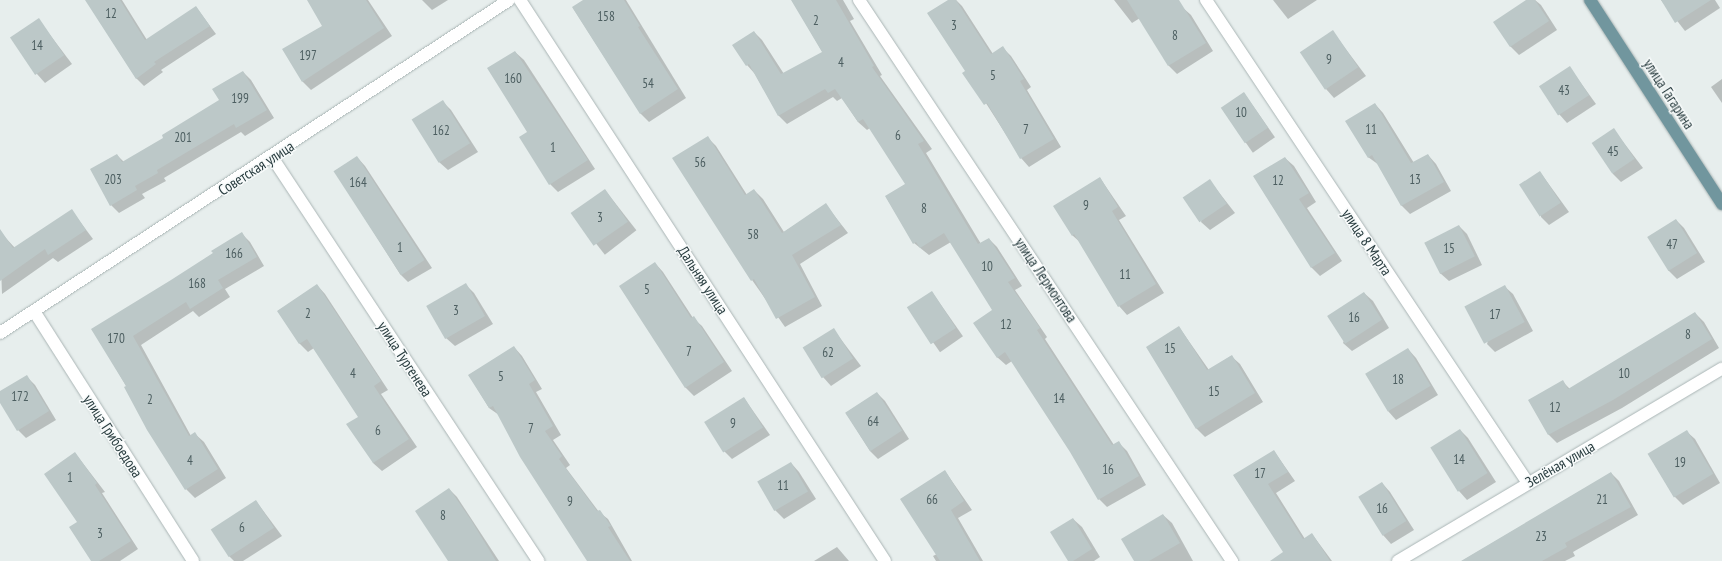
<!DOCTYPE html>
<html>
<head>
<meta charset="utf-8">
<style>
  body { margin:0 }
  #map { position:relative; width:1722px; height:561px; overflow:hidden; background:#e7eeed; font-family:"PT Sans Narrow",sans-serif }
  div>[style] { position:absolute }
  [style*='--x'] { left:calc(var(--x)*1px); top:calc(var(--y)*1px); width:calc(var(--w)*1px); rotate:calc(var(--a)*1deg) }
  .shadow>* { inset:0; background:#0003; transform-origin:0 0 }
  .building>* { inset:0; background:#bcc8c8; transform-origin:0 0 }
  .roads { filter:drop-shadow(0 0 1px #aab5b5) drop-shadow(0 0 1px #aab5b5) }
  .minor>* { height:12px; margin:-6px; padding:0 6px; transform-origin:6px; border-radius:6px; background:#fff }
  .major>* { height:12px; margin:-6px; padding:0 6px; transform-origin:6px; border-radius:6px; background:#71969e }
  span { translate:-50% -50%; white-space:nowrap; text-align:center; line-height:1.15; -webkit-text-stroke:3px #f7fafa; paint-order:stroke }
  .number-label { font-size:13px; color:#4c5e60 }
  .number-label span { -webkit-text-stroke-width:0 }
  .street-label { font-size:15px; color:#273b3e }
</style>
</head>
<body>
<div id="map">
  <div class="shadow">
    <div style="clip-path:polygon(86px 0,122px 0,147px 40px,196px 7px,216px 34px,161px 70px,163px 72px,144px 86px,136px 78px)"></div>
    <div style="clip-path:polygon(341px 0,368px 0,392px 36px,311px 90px,303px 82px,284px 49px,323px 26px)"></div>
    <div style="clip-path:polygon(422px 0,448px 0,432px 10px)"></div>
    <div style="clip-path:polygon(585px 0,626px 0,686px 98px,649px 122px,641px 114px,573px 8px)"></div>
    <div style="clip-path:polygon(792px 0,843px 0,854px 19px,850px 21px,882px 75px,880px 76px,932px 149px,926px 153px,981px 244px,989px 239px,997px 247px,1022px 286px,1015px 290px,1047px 337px,1045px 339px,1114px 445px,1118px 442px,1127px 451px,1146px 485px,1107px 507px,1099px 499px,1071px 451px,1012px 361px,1006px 365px,997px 357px,993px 310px,951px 242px,929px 255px,914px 243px,886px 197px,906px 184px,870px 128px,867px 130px,858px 122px,842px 98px,837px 101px,833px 97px,787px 124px,779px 116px,755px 74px,747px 65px,754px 32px,762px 40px,784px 74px,823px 53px)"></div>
    <div style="clip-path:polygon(949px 0,956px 0,962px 6px,993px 54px,1002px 47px,1011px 56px,1031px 87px,1027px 90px,1061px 147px,1029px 167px,1021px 158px,966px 72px)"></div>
    <div style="clip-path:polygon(1114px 0,1156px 0,1182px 7px,1191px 15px,1213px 51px,1177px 74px,1169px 66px,1140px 18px,1132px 23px)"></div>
    <div style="clip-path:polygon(1273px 0,1317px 0,1288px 19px)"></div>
    <div style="clip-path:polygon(1528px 0,1535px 0,1541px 5px,1557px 30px,1519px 55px,1510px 46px)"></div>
    <div style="clip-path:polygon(1661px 0,1715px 0,1720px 8px,1685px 31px)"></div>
    <div style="clip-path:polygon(38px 19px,72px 64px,45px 83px,37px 74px)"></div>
    <div style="clip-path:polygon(1333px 32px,1366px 76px,1334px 98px,1326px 89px)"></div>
    <div style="clip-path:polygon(515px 52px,524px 60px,595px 169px,558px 192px,550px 184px,528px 132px)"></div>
    <div style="clip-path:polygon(1570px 68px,1596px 104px,1567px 123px,1559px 114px)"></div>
    <div style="clip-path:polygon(243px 72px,251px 80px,274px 118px,245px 136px,241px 132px,164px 178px,166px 181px,142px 194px,145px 198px,119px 213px,111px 205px,117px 155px,124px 162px,165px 139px,221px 100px)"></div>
    <div style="clip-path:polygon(1722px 79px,1722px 103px,1711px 87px)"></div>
    <div style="left:1244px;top:93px;width:54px;height:27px;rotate:55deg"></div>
    <div style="clip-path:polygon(443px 102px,451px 110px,478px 152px,448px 170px,439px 162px)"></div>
    <div style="clip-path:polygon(1375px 104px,1383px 113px,1414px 163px,1428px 155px,1436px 164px,1451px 191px,1410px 214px,1402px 206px,1379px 165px,1368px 157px)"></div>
    <div style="clip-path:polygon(1614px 130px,1643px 168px,1621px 182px,1613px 174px)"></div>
    <div style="clip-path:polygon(708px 138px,716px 146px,747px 195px,754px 190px,763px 199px,784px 232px,826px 205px,848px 233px,800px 264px,822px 306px,785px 327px,752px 280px)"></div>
    <div style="clip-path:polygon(357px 157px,365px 166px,432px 268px,408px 282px,400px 274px,335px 171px)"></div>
    <div style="clip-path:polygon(1285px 158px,1294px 166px,1316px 202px,1307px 208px,1342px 261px,1320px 276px,1312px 268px,1254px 176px)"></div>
    <div style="clip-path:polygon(1540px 172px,1569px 212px,1549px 225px,1541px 217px)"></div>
    <div style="clip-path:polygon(1100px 178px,1126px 216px,1119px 220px,1164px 293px,1127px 315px,1119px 306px,1081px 243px,1072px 235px)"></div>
    <div style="clip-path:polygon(1210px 181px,1235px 213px,1210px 230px,1201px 222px)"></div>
    <div style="left:605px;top:190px;width:51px;height:40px;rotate:52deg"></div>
    <div style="clip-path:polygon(72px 211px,93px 239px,58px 262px,53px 258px,2px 294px,0 239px,4px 236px,15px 248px)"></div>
    <div style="clip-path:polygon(1676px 220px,1684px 228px,1705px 262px,1677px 279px,1668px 270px)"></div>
    <div style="clip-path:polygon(1459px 226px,1467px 234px,1482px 265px,1449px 281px,1440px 273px)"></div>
    <div style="clip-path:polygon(242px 234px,250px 242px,264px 266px,225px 289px,230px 297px,199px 317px,193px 311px,141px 345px,191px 436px,195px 434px,204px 442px,226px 478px,195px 498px,186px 489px,93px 329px,172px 281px)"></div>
    <div style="clip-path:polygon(655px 263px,663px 272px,693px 318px,702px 326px,732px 371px,694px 396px,685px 387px)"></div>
    <div style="clip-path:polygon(317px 285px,325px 294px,388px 390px,381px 394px,417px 447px,382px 471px,373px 463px,359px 417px,314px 348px,308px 352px,300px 344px,278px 311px)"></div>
    <div style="clip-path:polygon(466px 285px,474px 293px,493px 324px,455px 346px,446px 338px)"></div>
    <div style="clip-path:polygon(1504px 286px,1513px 294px,1533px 331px,1495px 352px,1487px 344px)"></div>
    <div style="left:932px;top:292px;width:54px;height:28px;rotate:55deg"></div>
    <div style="clip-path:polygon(1364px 293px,1373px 301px,1389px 328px,1352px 351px,1343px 343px)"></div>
    <div style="clip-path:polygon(1695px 313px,1704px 322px,1719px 348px,1622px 408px,1557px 443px,1549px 435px,1529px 400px,1563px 382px,1570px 389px)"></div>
    <div style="clip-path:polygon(1179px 327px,1209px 370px,1231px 356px,1240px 364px,1263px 402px,1205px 437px,1197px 429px)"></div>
    <div style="clip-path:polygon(834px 330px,861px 366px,831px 386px,823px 377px)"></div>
    <div style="clip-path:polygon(514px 347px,522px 356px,542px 389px,536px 392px,561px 435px,553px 440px,570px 465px,566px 468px,599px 512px,608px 519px,632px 561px,590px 561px,499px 415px,489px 408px,469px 375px)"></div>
    <div style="clip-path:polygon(1408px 349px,1416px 358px,1438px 395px,1396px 420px,1388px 411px)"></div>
    <div style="clip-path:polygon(27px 377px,35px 385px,56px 420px,26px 438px,18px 430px,0 401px,0 393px)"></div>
    <div style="clip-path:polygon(877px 393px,885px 401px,909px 439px,878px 459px,870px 451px,846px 413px)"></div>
    <div style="clip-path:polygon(744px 398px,770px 435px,732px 459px,724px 451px)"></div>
    <div style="clip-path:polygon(1460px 430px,1468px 438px,1496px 482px,1467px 500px,1459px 491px)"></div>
    <div style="clip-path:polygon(1686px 431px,1695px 439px,1720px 483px,1683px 505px,1674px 496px)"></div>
    <div style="clip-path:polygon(1274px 451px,1295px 481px,1276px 493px,1305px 539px,1312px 534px,1332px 561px,1282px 561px,1285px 552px,1234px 476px)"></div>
    <div style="clip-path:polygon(75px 453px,105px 492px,102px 493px,138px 549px,120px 561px,92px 561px,78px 522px)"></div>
    <div style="clip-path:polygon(791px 463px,799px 472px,816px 499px,784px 519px,775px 510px)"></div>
    <div style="clip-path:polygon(945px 471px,972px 510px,958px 518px,983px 561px,936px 561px,933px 556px,937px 554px)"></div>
    <div style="clip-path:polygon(1611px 473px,1619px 481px,1638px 515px,1573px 552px,1575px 556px,1565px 561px,1462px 561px)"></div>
    <div style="clip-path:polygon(1382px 483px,1390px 492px,1414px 530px,1391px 544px,1383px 535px)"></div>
    <div style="clip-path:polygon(449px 489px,457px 497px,499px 561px,450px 561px)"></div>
    <div style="clip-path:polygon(256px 501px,282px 536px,243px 561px,234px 561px,229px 556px)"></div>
    <div style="clip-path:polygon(1163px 515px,1172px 523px,1193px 561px,1135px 561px)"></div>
    <div style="clip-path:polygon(1073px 519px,1082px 527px,1100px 557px,1094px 561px,1069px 561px)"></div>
    <div style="clip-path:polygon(837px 547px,849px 561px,814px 561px)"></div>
  </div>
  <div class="building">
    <div style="clip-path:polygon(85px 0,120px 0,145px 40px,196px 6px,210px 26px,154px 62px,156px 64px,136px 79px)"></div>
    <div style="clip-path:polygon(307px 0,366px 0,384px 28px,302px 82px,282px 49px,322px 26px)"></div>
    <div style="clip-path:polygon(583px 0,624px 0,640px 26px,638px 27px,678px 89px,640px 114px,572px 7px)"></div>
    <div style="clip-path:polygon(791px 0,836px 0,874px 66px,872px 67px,924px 141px,918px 144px,978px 244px,989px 238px,1015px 278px,1008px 282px,1040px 328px,1037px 330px,1112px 445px,1119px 441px,1139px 476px,1098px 500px,1070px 452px,1005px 352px,997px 358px,973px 323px,992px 310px,944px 233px,920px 248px,916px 242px,913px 244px,885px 196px,905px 184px,863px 119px,858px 122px,835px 89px,828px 93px,825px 89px,778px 116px,749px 64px,746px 66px,732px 45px,754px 31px,781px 74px,822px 52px)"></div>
    <div style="clip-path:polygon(948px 0,956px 0,991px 54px,1003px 46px,1024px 79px,1020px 81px,1054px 139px,1020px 159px,987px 103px,984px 105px,962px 73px,965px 71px,927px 13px)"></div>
    <div style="clip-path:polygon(1127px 0,1179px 0,1206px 43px,1168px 66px)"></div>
    <div style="clip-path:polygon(1526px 0,1535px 0,1549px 21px,1510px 47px,1493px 22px)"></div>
    <div style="clip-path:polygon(1661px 0,1711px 0,1675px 23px)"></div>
    <div style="left:39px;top:18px;width:45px;height:35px;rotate:56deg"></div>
    <div style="left:1333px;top:30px;width:45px;height:40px;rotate:56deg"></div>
    <div style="clip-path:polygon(515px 51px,588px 160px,549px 185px,519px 137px,527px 132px,487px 68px)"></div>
    <div style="left:1570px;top:66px;width:35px;height:37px;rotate:57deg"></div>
    <div style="clip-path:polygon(243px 71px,267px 110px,236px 128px,234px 124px,157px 170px,158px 173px,135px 186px,137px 190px,110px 206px,90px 169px,117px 154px,122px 162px,163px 138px,162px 135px,219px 100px,212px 89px)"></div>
    <div style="left:1244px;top:92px;width:43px;height:28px;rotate:56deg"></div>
    <div style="left:443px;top:100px;width:51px;height:37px;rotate:58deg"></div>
    <div style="clip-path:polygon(1375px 103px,1411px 163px,1428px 154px,1444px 182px,1401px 206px,1372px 155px,1368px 158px,1345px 121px)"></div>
    <div style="left:1614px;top:128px;width:37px;height:27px;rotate:56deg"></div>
    <div style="clip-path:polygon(708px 136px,745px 195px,754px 189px,782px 233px,826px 203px,841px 225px,792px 255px,815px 297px,776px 319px,754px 279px,751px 281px,672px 158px)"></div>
    <div style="left:357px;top:156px;width:124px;height:28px;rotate:57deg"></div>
    <div style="clip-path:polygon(1285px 157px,1309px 193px,1299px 199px,1335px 253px,1311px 268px,1253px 176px)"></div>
    <div style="left:1540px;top:171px;width:38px;height:25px;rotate:57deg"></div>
    <div style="clip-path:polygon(1100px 177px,1118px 207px,1112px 211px,1156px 284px,1118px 307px,1074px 234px,1072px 236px,1053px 206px)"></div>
    <div style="left:1210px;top:179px;width:30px;height:33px;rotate:56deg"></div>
    <div style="left:605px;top:189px;width:40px;height:42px;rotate:55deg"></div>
    <div style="clip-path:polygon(72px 209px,86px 230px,48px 255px,45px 249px,0 281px,0 229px,13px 248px)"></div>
    <div style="left:1676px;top:219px;width:40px;height:34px;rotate:58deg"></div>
    <div style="left:1459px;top:225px;width:35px;height:39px;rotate:63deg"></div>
    <div style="clip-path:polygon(242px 232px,257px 257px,218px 280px,223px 288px,190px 309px,186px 302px,133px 336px,189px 436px,195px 432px,218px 469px,185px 490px,147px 430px,124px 387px,126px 386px,91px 329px,171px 280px,213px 253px,211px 251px)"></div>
    <div style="clip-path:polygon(655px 262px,691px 318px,694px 316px,724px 362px,685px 388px,619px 286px)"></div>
    <div style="left:466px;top:283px;width:38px;height:46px;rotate:60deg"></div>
    <div style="clip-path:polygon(317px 284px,381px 381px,374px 386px,409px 439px,373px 463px,346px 424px,358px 417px,307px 339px,299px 344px,277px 311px)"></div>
    <div style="left:1505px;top:285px;width:42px;height:46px;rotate:62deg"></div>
    <div style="left:932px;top:291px;width:44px;height:30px;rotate:57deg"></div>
    <div style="left:1364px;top:292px;width:33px;height:44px;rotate:57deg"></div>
    <div style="clip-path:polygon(1695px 312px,1712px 339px,1613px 400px,1548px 435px,1528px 400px,1563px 380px,1568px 389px)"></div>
    <div style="clip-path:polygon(1179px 326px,1207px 370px,1232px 355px,1255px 393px,1196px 429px,1146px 347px)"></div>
    <div style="left:834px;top:328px;width:36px;height:37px;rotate:58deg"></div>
    <div style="clip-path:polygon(514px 346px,535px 380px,529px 384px,553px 426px,545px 431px,562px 456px,559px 459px,597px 511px,600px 510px,611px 526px,608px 527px,630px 561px,587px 561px,520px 457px,493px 406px,489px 408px,468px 375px)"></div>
    <div style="left:1408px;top:348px;width:44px;height:50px;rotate:59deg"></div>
    <div style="clip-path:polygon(27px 375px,49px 411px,17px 431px,0 403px,0 391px)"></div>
    <div style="left:877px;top:392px;width:46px;height:38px;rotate:57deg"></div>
    <div style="left:744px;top:397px;width:36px;height:47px;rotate:58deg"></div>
    <div style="left:1460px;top:429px;width:52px;height:35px;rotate:58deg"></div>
    <div style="left:1687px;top:430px;width:51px;height:46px;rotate:59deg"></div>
    <div style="clip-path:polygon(1274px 450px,1288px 472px,1268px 484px,1303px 539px,1312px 533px,1330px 561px,1270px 561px,1283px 552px,1233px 475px)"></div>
    <div style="clip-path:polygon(75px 452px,97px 483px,95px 485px,131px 541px,99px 561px,91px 561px,69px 527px,77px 522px,44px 474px)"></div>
    <div style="left:791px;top:462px;width:34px;height:39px;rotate:60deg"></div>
    <div style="clip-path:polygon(945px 470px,964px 501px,951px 510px,980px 561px,940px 561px,900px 499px)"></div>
    <div style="clip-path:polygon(1611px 472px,1631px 507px,1565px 543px,1567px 547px,1542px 561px,1461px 561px)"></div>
    <div style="left:1382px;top:482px;width:46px;height:28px;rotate:58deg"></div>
    <div style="clip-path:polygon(449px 488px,471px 520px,496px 561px,448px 561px,415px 511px)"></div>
    <div style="left:256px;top:500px;width:33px;height:54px;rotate:57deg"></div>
    <div style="clip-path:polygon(1163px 514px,1180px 543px,1149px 561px,1134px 561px,1121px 539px)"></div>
    <div style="clip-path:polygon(1073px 518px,1092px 549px,1073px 561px,1068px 561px,1050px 532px)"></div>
  </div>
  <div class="roads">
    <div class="minor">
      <div style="--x:520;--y:0;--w:669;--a:56.95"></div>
      <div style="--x:859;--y:0;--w:674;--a:56.38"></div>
      <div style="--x:1206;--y:0;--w:580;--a:56.31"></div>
      <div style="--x:272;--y:157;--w:484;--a:56.6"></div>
      <div style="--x:34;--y:311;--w:296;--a:57.5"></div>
      <div style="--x:0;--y:333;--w:608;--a:-33.19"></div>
      <div style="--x:1398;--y:561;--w:377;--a:-30.7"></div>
    </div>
    <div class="major">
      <div style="--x:1590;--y:0;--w:243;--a:57.1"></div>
    </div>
  </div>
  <div class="number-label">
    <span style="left:111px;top:14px">12</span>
    <span style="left:606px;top:17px">158</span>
    <span style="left:816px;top:21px">2</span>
    <span style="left:954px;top:26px">3</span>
    <span style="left:1175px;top:36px">8</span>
    <span style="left:37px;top:46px">14</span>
    <span style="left:308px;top:56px">197</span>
    <span style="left:1329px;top:60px">9</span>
    <span style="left:841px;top:63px">4</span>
    <span style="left:993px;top:76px">5</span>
    <span style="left:513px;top:79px">160</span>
    <span style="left:648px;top:84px">54</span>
    <span style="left:1564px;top:91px">43</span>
    <span style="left:240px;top:99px">199</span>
    <span style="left:1241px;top:113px">10</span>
    <span style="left:1026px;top:130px">7</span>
    <span style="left:1371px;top:130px">11</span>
    <span style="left:441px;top:131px">162</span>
    <span style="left:898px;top:136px">6</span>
    <span style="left:183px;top:138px">201</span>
    <span style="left:553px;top:148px">1</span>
    <span style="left:1613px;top:152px">45</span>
    <span style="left:700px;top:163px">56</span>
    <span style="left:113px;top:180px">203</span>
    <span style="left:1415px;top:180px">13</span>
    <span style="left:1278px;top:181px">12</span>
    <span style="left:358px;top:183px">164</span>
    <span style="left:1086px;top:206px">9</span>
    <span style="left:924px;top:209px">8</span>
    <span style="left:600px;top:218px">3</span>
    <span style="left:753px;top:235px">58</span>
    <span style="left:1672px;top:245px">47</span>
    <span style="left:400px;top:248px">1</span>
    <span style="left:1449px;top:249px">15</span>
    <span style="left:234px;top:254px">166</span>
    <span style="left:987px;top:267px">10</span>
    <span style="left:1125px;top:275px">11</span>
    <span style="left:197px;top:284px">168</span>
    <span style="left:647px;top:290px">5</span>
    <span style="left:456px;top:311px">3</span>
    <span style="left:308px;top:314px">2</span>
    <span style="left:1495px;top:315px">17</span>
    <span style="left:1354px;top:318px">16</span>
    <span style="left:1006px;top:325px">12</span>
    <span style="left:1688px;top:335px">8</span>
    <span style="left:116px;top:339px">170</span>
    <span style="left:1170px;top:349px">15</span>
    <span style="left:689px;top:352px">7</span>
    <span style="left:828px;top:353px">62</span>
    <span style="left:353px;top:374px">4</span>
    <span style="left:1624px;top:374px">10</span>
    <span style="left:501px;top:377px">5</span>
    <span style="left:1398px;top:380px">18</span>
    <span style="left:1214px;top:392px">15</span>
    <span style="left:20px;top:397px">172</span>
    <span style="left:1059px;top:399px">14</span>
    <span style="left:150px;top:400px">2</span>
    <span style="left:1555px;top:408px">12</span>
    <span style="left:873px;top:422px">64</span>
    <span style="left:733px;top:424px">9</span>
    <span style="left:531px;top:429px">7</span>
    <span style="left:378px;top:431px">6</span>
    <span style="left:1459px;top:460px">14</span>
    <span style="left:190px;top:461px">4</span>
    <span style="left:1680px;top:463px">19</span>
    <span style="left:1108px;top:470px">16</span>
    <span style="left:1260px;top:474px">17</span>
    <span style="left:70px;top:478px">1</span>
    <span style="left:783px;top:486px">11</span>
    <span style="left:932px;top:500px">66</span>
    <span style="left:1602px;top:500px">21</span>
    <span style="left:570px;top:502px">9</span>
    <span style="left:1382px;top:509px">16</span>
    <span style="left:443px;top:516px">8</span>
    <span style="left:242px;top:528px">6</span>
    <span style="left:100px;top:534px">3</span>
    <span style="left:1541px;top:537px">23</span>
  </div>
  <div class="street-label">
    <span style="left:1669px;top:94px;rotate:57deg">улица Гагарина</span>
    <span style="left:256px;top:168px;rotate:-33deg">Советская улица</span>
    <span style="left:1367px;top:242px;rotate:56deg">улица 8 Марта</span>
    <span style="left:703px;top:280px;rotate:57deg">Дальняя улица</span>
    <span style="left:1046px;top:280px;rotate:56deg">улица Лермонтова</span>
    <span style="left:405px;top:359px;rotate:57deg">улица Тургенева</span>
    <span style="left:113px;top:436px;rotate:57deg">улица Грибоедова</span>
    <span style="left:1560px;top:464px;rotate:-30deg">Зелёная улица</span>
  </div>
</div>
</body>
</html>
